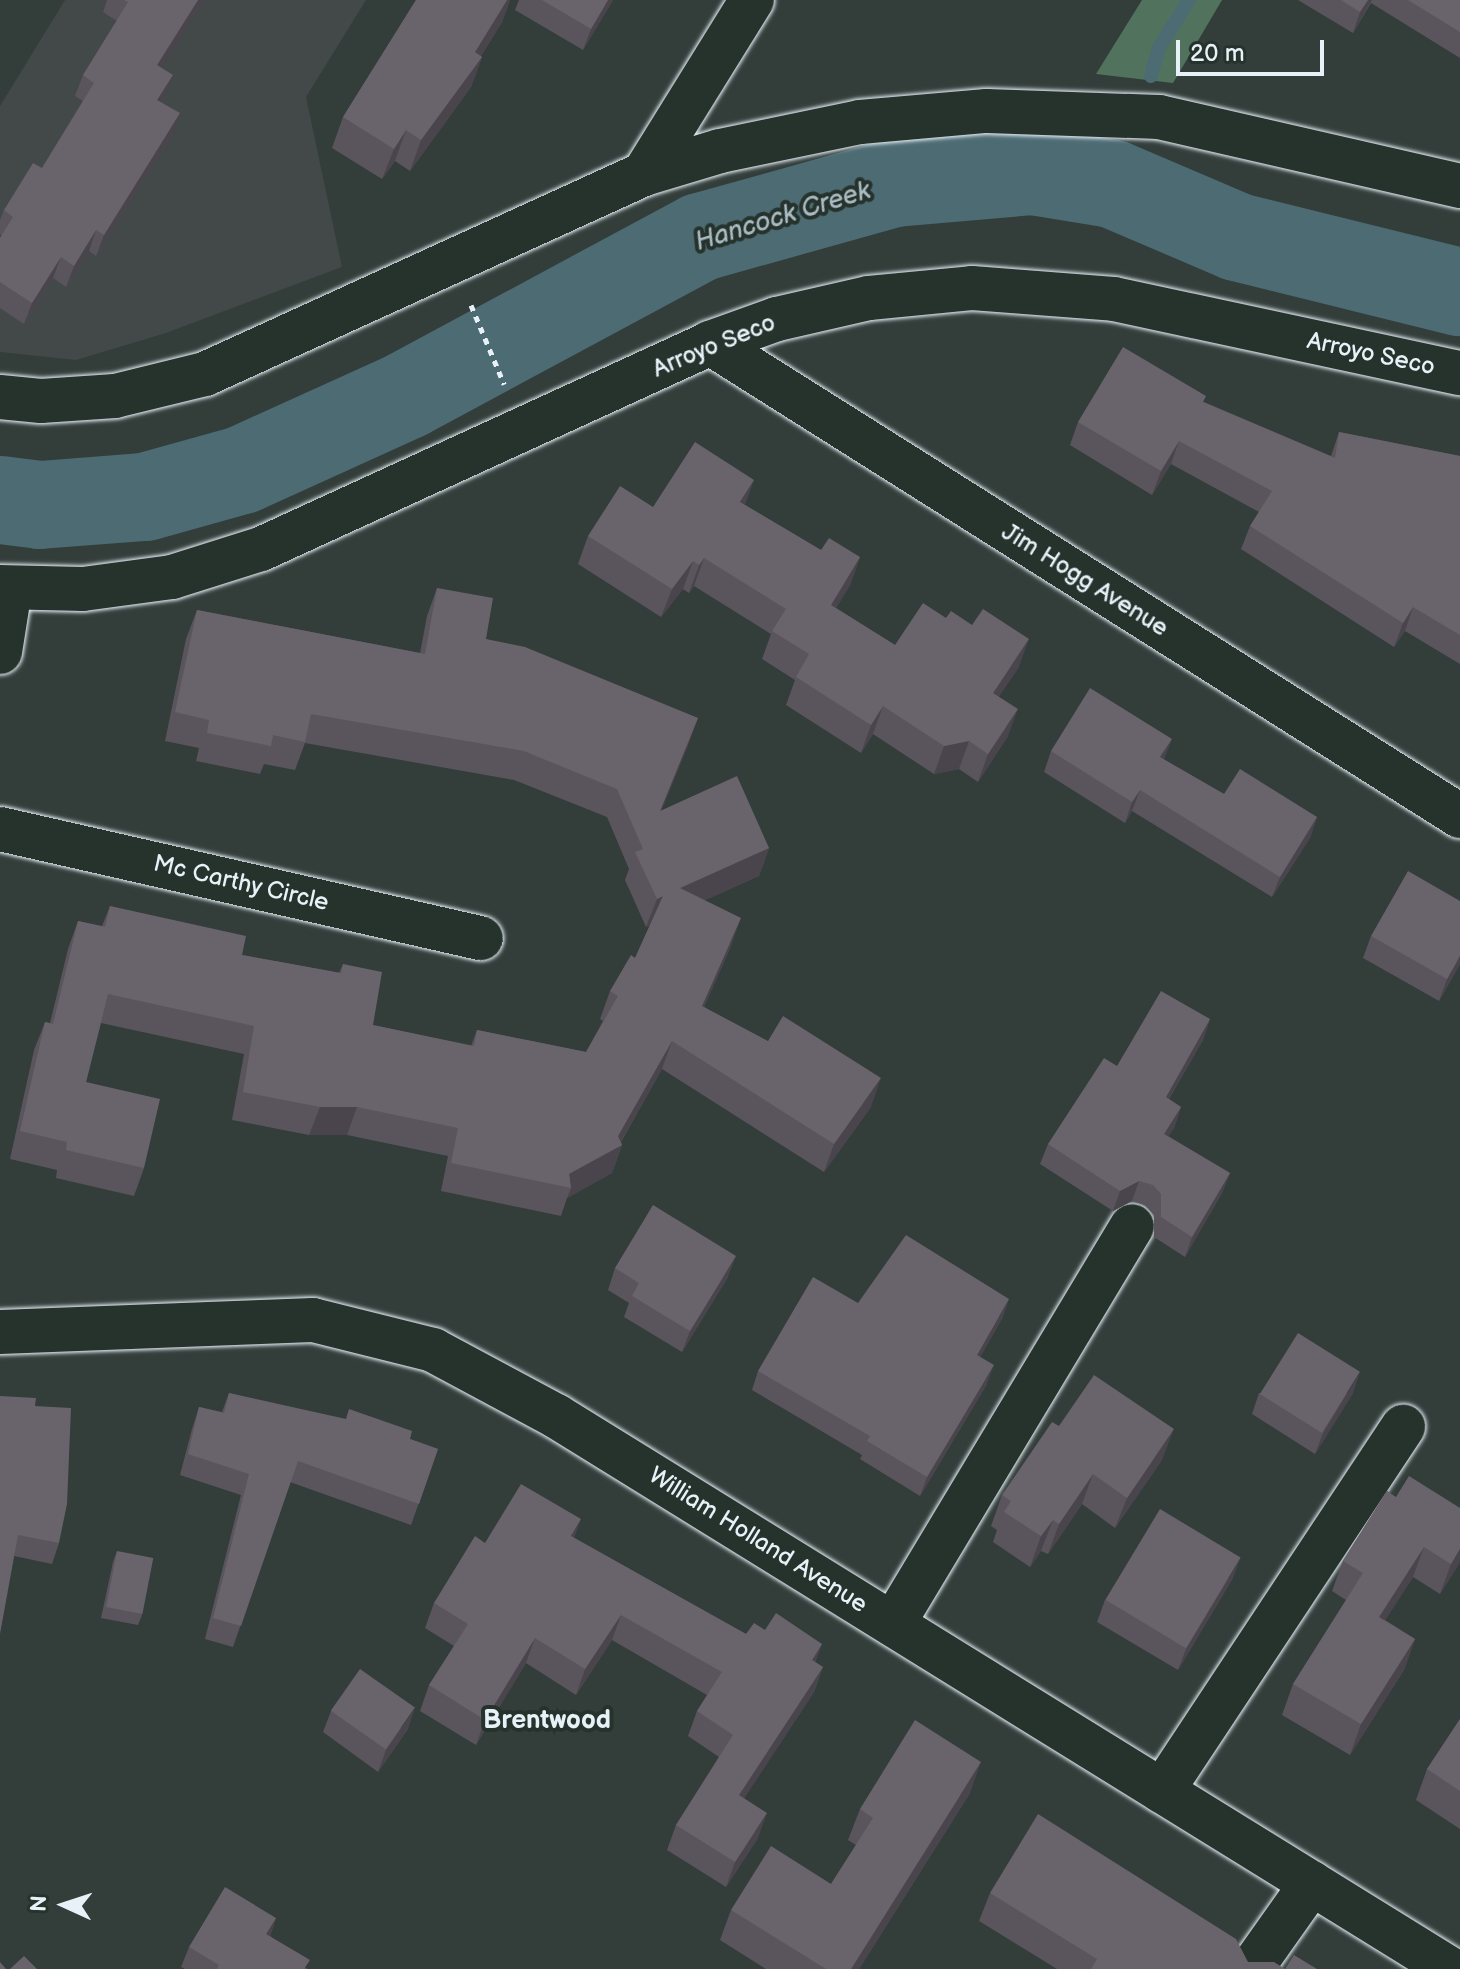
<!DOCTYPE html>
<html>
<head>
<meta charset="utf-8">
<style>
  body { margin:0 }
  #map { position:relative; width:1460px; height:1969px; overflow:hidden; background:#333d3a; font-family:"Balsamiq Sans",sans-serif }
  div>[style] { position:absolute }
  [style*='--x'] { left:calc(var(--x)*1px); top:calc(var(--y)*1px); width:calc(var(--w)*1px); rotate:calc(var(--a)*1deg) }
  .built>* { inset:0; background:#434849 }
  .green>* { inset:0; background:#51735e }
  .stream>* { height:14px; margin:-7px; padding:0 7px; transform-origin:7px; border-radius:7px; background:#4c6b73 }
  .river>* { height:88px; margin:-44px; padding:0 44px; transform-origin:44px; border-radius:44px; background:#4c6b73 }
  .path>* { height:5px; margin-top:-2.5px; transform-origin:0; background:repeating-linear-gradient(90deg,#e8f1f8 0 6px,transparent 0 12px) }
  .roads { filter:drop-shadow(0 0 2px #e8f1f8) drop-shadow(0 0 2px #e8f1f8) }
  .minor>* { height:44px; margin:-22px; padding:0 22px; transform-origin:22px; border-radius:22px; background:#26332d }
  .wall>* { inset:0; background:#5a555d }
  .shaded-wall>* { inset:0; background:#4a454c }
  .building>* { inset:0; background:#69636c; transform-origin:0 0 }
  span { translate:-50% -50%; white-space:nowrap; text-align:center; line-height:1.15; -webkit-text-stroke:8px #26332d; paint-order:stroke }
  .street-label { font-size:24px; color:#e8f1f8 }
  .water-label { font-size:26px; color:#aabbc3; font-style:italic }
  .neighbourhood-label { font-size:26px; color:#e8f1f8; font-weight:700 }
  .north { position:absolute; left:24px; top:1865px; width:80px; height:80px; -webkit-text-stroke:6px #26332d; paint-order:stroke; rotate:273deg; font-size:22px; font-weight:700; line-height:32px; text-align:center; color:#e8f1f8 }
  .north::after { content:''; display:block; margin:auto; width:28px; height:36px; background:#e8f1f8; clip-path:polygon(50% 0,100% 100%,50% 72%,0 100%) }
  .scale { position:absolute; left:1176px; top:40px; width:148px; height:36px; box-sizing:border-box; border:4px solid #e8f1f8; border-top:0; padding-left:10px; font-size:24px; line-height:28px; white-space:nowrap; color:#e8f1f8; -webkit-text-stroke:6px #26332d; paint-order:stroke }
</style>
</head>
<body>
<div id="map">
  <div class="built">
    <div style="clip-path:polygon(65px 0,366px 0,306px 97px,342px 267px,166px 333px,76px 360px,0 352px,0 106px)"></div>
  </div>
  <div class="green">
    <div style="clip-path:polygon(1142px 0,1222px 0,1173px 83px,1096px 74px)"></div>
  </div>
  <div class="stream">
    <div style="--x:1151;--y:76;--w:29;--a:-74"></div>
    <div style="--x:1159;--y:48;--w:57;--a:-58"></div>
    <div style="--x:1113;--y:184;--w:31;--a:-69"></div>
  </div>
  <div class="river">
    <div style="--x:0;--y:500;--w:40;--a:7.1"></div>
    <div style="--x:40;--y:505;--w:105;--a:-4.4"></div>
    <div style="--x:145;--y:497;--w:101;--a:-15.6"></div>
    <div style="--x:242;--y:470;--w:181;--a:-24.4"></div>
    <div style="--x:407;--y:395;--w:334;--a:-28.3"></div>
    <div style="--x:701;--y:237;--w:201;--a:-15.6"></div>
    <div style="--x:895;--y:183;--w:139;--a:-5"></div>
    <div style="--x:1033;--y:171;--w:81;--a:9.2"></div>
    <div style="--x:1113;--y:184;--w:135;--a:23.1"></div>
    <div style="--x:1237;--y:237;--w:230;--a:13.9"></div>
  </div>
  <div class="path">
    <div style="--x:471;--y:305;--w:86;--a:67.3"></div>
  </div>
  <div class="roads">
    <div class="minor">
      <div style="--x:644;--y:174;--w:205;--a:-58.2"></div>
      <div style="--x:710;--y:343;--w:887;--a:32.24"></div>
      <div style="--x:0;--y:397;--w:41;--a:5.6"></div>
      <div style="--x:41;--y:401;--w:74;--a:-3.9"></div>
      <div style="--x:115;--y:396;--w:93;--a:-13.7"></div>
      <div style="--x:205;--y:374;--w:482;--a:-24.5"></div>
      <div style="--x:644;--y:174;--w:79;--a:-16.8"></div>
      <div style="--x:720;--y:151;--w:143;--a:-11.7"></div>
      <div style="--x:860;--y:122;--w:127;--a:-5"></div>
      <div style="--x:987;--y:111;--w:172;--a:2"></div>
      <div style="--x:1159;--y:117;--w:309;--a:12.9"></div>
      <div style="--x:0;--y:587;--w:83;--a:1.4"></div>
      <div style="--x:83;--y:589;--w:90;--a:-7.7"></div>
      <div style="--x:172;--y:577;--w:93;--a:-17.5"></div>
      <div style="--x:261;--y:549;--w:494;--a:-24.6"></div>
      <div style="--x:710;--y:343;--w:71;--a:-19.7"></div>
      <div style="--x:777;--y:319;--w:94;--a:-12.9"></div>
      <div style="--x:869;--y:298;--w:103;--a:-5.5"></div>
      <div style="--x:972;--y:288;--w:142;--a:4.4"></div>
      <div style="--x:1114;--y:299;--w:354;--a:12.1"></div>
      <div style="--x:0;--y:652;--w:64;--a:-81"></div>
      <div style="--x:0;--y:829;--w:493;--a:12.8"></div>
      <div style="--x:0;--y:1332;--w:313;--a:-2.2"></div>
      <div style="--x:313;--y:1320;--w:124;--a:14"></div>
      <div style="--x:433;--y:1350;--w:140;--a:28.2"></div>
      <div style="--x:556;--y:1416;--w:1051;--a:31.74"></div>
      <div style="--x:893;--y:1624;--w:464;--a:-59"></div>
      <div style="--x:1162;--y:1791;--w:437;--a:-56.5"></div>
      <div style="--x:1251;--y:1969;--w:105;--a:-54.7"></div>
    </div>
  </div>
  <div class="wall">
    <div style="clip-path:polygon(107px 0,204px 0,161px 67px,166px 96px,162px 102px,172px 134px,96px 256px,89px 251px,66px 287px,53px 278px,24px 324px,0 308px,0 238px,2px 236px,0 234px,0 220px,4px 210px,42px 168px,83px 101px,75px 96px,83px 75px,117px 21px,103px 12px)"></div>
    <div style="clip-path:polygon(416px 0,510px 0,502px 22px,481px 56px,482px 57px,471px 87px,410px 171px,395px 161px,382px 179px,332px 148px,343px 117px)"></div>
    <div style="clip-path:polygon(519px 0,613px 0,583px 50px,515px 10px)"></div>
    <div style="clip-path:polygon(1298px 0,1460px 0,1460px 58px,1371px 3px,1353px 33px)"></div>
    <div style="clip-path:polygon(1204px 402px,1331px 456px,1339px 432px,1460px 456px,1460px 664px,1405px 631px,1394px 647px,1241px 549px,1250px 526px,1259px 512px,1171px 464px,1152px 495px,1070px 445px,1078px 422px)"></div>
    <div style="clip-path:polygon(745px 505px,821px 550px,860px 557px,850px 585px,836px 608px,895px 645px,1019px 667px,999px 696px,1008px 736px,978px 782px,959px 769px,934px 774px,873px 734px,861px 753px,786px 705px,795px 680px,762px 659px,771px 634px,694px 586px,689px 593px,683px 589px,661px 617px,578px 564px,588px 536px,653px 507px)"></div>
    <div style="clip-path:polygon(437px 588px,486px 639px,698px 718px,661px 810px,769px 848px,759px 876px,705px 900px,731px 946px,704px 1007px,871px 1107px,824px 1172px,662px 1069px,621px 1142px,622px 1145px,612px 1173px,567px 1198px,561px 1216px,441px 1191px,448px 1156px,347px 1135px,309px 1135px,232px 1120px,244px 1054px,101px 1023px,86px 1082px,144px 1168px,134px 1196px,56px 1178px,57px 1170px,10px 1159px,34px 1050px,45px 1022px,50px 1023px,68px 949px,78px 921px,102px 926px,110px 906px,242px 955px,339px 973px,343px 964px,373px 1025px,471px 1046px,477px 1030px,586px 1052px,603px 1021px,600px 1019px,610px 991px,635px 958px,650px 925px,646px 927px,625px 880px,629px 869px,607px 817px,514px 780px,305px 743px,295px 770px,264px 764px,260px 774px,196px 761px,199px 748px,165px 741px,186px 639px,197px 610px,420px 653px,427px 616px)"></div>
    <div style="clip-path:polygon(1051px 751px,1164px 760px,1224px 794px,1317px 817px,1310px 838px,1272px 897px,1132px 811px,1125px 823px,1044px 772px)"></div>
    <div style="clip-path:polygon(1371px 936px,1460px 964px,1439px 1001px,1363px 958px)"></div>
    <div style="clip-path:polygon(1210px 1019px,1203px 1040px,1169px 1099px,1181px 1107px,1174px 1128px,1168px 1136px,1230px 1173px,1222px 1193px,1185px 1257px,1154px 1237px,1154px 1215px,1145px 1205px,1132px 1201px,1113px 1211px,1040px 1164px,1048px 1144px,1117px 1066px)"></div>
    <div style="clip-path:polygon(615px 1268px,728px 1277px,682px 1352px,624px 1317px,629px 1303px,608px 1290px)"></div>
    <div style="clip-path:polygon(858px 1303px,1003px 1317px,980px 1357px,987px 1384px,920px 1496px,860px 1459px,862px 1455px,752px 1390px,758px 1371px)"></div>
    <div style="clip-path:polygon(229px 1393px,410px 1439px,438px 1449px,411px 1525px,290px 1482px,233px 1647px,205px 1639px,241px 1495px,180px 1475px,192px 1429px,199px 1407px,222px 1412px)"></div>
    <div style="clip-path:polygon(1259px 1393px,1353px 1393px,1315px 1454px,1252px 1414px)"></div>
    <div style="clip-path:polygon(35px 1406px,59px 1543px,52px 1564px,14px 1556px)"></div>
    <div style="clip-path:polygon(1059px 1426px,1162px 1460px,1115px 1528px,1082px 1504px,1048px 1554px,1041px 1551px,1030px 1567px,993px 1542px,997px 1530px,991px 1526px,1002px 1495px)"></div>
    <div style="clip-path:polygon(1387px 1491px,1460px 1562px,1440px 1594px,1413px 1577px,1385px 1620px,1415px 1639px,1404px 1670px,1350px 1755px,1282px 1715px,1293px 1684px,1346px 1600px,1332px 1591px,1343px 1561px)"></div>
    <div style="clip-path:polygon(574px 1538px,746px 1634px,765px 1630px,822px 1644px,815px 1662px,823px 1667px,814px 1692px,744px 1798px,758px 1838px,726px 1887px,667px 1850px,676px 1825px,719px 1757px,688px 1736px,697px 1711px,707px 1695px,612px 1640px,576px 1695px,526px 1663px,476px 1745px,420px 1711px,429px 1685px,454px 1646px,425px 1628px,434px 1603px,485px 1543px)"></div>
    <div style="clip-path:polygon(117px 1551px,142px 1615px,138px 1625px,101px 1618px,113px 1562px)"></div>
    <div style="clip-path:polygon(1233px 1578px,1178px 1670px,1097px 1622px,1105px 1600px)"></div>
    <div style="clip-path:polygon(331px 1711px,408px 1729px,378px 1772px,323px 1732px)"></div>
    <div style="clip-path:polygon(1460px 1719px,1460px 1829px,1416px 1800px,1427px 1769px)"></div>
    <div style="clip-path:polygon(970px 1793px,859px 1969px,766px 1969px,720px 1940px,731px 1910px,831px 1884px,856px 1845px,848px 1840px,860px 1809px)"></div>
    <div style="clip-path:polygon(990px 1893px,1248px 1962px,1285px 1969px,1317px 1969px,1057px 1969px,979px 1921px)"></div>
    <div style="clip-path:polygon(276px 1918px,270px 1936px,307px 1969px,185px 1969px,181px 1967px,189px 1947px)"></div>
  </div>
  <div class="shaded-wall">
    <div style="clip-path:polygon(198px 0,204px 0,150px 86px,157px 65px)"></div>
    <div style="clip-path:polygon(507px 0,510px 0,502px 22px,468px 76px,482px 57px,471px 87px,410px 171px,421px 140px)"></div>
    <div style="clip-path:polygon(608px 0,613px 0,583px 50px,591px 29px)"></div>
    <div style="clip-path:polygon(1368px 0,1372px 0,1353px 33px,1360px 12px)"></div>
    <div style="clip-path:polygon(173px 75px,166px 96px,150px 121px,157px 100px)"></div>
    <div style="clip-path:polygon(180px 113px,172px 134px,96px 256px,104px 235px)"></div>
    <div style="clip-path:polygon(406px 130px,395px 161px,382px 179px,394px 149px)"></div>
    <div style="clip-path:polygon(96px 230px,89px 251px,66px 287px,74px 266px)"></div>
    <div style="clip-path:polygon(61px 257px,53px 278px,24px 324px,32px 303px)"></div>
    <div style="clip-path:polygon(1179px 441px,1171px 464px,1152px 495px,1161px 471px)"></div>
    <div style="clip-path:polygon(754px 480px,744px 508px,740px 502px)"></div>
    <div style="clip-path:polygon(860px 557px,850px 585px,821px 633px,831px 605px)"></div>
    <div style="clip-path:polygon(704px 558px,694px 586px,689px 593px,699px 565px)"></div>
    <div style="clip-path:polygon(693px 561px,683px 589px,661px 617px,672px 589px)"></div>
    <div style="clip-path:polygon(1413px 607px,1405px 631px,1394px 647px,1403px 623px)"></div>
    <div style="clip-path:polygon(1029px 639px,1019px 667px,983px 720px,993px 693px)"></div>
    <div style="clip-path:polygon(883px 706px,873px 734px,861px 753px,871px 725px)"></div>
    <div style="clip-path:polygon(1018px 709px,1008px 736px,978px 782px,988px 754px)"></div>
    <div style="clip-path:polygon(698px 718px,688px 746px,650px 839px,660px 811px)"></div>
    <div style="clip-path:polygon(1172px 739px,1164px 760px,1160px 757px)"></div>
    <div style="clip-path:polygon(969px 741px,959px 769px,934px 774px,944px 746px)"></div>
    <div style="clip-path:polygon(1140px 790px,1132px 811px,1125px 823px,1132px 802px)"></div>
    <div style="clip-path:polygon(1317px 817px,1310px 838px,1272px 897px,1280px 877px)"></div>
    <div style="clip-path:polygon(769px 848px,759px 876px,670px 916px,680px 888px)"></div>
    <div style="clip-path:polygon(663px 896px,653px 924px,646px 927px,657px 899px)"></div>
    <div style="clip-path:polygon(741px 918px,731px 946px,692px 1034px,702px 1006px)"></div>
    <div style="clip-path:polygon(1460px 956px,1460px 964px,1439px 1001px,1447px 979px)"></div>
    <div style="clip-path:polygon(1210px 1019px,1203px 1040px,1158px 1117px,1166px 1097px)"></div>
    <div style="clip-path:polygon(672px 1041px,662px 1069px,617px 1148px,622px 1145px,612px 1173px,567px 1198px,571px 1188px,569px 1174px,618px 1136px)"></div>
    <div style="clip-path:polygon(881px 1078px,871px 1107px,824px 1172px,834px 1144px)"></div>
    <div style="clip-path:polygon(320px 1107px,357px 1107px,347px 1135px,309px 1135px)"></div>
    <div style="clip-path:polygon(1181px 1107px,1174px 1128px,1157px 1154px,1164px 1134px)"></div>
    <div style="clip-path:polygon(1230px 1173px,1222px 1193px,1185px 1257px,1192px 1237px)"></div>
    <div style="clip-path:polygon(1139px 1181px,1132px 1201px,1113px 1211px,1120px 1191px)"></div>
    <div style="clip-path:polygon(736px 1256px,728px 1277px,682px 1352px,690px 1331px)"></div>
    <div style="clip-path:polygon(1009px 1299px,1003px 1317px,970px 1374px,977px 1355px)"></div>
    <div style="clip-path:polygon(994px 1365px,987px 1384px,920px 1496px,927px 1477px)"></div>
    <div style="clip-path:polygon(1360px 1372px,1353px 1393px,1315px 1454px,1323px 1433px)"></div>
    <div style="clip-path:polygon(1174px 1429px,1162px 1460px,1115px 1528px,1127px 1498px)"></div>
    <div style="clip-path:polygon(1093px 1474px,1082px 1504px,1048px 1554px,1059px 1524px)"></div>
    <div style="clip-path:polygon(581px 1519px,572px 1544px,571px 1536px)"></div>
    <div style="clip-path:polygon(1053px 1520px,1041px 1551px,1030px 1567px,1041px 1536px)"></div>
    <div style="clip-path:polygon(1424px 1547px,1413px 1577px,1368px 1647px,1379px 1617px)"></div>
    <div style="clip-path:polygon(1460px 1549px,1460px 1562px,1440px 1594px,1451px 1564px)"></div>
    <div style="clip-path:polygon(1241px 1557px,1233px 1578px,1178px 1670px,1186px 1649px)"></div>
    <div style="clip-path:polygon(621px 1615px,612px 1640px,576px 1695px,585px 1669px)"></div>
    <div style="clip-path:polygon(535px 1638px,526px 1663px,476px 1745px,485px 1720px)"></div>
    <div style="clip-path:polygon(1415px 1639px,1404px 1670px,1350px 1755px,1361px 1724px)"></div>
    <div style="clip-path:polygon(822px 1644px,813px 1669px,812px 1660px)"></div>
    <div style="clip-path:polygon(823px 1667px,814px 1692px,730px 1820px,739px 1795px)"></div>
    <div style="clip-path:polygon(415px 1708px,408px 1729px,378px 1772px,386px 1750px)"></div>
    <div style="clip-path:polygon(981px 1762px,970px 1793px,859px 1969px,851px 1969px)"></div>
    <div style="clip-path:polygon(767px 1813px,758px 1838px,726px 1887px,735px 1862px)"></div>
    <div style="clip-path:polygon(276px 1918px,269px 1939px,266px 1934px)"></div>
  </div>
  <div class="building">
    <div style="clip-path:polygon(124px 0,198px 0,157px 65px,173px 75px,157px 100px,180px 113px,104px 235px,96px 230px,74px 266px,61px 257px,32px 303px,0 282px,0 238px,13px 217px,4px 210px,33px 163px,42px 168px,94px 83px,83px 75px,128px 2px)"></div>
    <div style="clip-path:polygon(416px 0,507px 0,475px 52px,482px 57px,421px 140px,406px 130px,394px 149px,343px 117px)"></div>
    <div style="clip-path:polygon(542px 0,608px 0,591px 29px)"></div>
    <div style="clip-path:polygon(1341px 0,1368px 0,1360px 12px)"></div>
    <div style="clip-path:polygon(1408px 0,1460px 0,1460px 32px)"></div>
    <div style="clip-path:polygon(1123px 347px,1206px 396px,1203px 402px,1335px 458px,1339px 432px,1460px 456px,1460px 635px,1413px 607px,1403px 623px,1250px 526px,1272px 491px,1179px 441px,1161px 471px,1078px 422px)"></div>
    <div style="clip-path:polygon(695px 442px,754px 480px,740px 502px,821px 550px,829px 538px,860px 557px,831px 605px,895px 645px,923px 603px,946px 618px,951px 611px,972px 625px,983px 609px,1029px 639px,993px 693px,1018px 709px,988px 754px,969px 741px,944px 746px,883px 706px,871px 725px,796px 677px,809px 654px,772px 631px,786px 609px,704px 558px,699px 565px,693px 561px,672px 589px,588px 536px,620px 486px,653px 507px)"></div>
    <div style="clip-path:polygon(437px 588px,493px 598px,486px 639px,525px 647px,698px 718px,660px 811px,737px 776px,769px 848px,680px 888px,741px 918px,702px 1006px,768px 1041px,783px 1016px,881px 1078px,834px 1144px,672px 1041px,618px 1136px,622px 1145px,569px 1174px,571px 1188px,451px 1163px,458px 1128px,357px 1107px,320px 1107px,243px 1092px,254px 1026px,108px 994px,86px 1082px,160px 1099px,144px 1168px,66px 1150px,67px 1142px,20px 1131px,45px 1022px,53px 1024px,78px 921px,105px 927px,110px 906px,246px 936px,242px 955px,341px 973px,343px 964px,382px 972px,373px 1025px,474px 1046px,477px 1030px,586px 1052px,618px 996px,610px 991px,631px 955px,635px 958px,663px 896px,657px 899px,635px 852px,643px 849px,617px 789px,524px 751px,311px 714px,305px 742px,273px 735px,271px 746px,207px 733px,209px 720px,175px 712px,197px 610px,425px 654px)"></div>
    <div style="clip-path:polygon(1090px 688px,1172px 739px,1160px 757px,1224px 794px,1240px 769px,1317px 817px,1280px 877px,1140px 790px,1132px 802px,1051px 751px)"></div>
    <div style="clip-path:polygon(1408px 871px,1460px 901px,1460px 956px,1447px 979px,1371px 936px)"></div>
    <div style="clip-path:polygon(1161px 991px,1210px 1019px,1166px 1097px,1181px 1107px,1164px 1134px,1230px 1173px,1192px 1237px,1161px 1217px,1161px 1194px,1153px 1185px,1139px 1181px,1120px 1191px,1048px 1144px,1104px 1058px,1117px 1066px)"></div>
    <div style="clip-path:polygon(653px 1205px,736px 1256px,690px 1331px,632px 1296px,639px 1283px,615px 1268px)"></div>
    <div style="clip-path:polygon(906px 1235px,1009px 1299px,977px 1355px,994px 1365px,927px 1477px,867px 1441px,870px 1436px,758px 1371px,813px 1277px,858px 1303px)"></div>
    <div style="left:1298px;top:1333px;width:73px;height:72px;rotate:32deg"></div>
    <div style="clip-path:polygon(1094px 1375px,1174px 1429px,1127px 1498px,1093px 1474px,1059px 1524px,1053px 1520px,1041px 1536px,1004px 1512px,1011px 1501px,1002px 1495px,1052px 1422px,1059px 1426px)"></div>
    <div style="clip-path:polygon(229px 1393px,346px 1419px,349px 1409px,412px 1431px,410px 1439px,438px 1449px,419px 1504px,298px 1461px,241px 1626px,213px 1618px,249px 1474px,188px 1454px,199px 1407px,224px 1413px)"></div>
    <div style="clip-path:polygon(0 1396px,36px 1398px,35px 1406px,71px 1408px,67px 1504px,59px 1543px,18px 1535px,0 1634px)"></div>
    <div style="clip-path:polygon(1409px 1476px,1460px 1508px,1460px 1549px,1451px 1564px,1424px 1547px,1379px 1617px,1415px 1639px,1361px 1724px,1293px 1684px,1363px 1573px,1343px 1561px,1387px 1491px,1396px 1497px)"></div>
    <div style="clip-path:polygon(521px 1484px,581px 1519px,571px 1536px,746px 1634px,754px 1623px,765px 1630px,776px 1613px,822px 1644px,812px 1660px,823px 1667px,739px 1795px,767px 1813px,735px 1862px,676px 1825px,733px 1735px,697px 1711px,722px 1672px,621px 1615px,585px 1669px,535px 1638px,485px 1720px,429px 1685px,468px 1624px,434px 1603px,475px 1536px,485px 1543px)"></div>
    <div style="left:1160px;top:1509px;width:94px;height:106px;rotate:31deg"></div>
    <div style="left:117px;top:1551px;width:37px;height:57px;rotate:11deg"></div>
    <div style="left:360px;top:1669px;width:67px;height:51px;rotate:35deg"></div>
    <div style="clip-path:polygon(1460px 1719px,1460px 1791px,1427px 1769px)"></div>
    <div style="clip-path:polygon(915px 1720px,981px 1762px,851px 1969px,826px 1969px,731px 1910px,771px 1846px,831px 1884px,873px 1818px,860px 1809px)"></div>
    <div style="clip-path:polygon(1038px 1814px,1236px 1939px,1248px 1962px,1274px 1962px,1285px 1969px,1294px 1955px,1317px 1969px,1091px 1969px,1097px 1959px,990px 1893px)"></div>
    <div style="clip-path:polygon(225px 1887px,276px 1918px,266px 1934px,310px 1960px,304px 1969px,217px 1969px,219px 1965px,189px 1947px)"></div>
    <div style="clip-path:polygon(24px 1956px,37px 1969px,10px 1969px)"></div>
    <div style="clip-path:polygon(0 1962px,6px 1969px,0 1969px)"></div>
  </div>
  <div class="street-label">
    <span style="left:714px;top:346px;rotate:-22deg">Arroyo Seco</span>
    <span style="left:1371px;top:354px;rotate:12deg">Arroyo Seco</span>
    <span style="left:1085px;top:580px;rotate:32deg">Jim Hogg Avenue</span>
    <span style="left:241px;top:883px;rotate:13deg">Mc Carthy Circle</span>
    <span style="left:758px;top:1540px;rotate:32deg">William Holland Avenue</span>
  </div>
  <div class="water-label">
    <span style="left:783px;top:217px;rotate:-17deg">Hancock Creek</span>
  </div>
  <div class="neighbourhood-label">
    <span style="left:547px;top:1721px">Brentwood</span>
  </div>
  <div class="north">N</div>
  <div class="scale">20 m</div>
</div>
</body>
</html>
